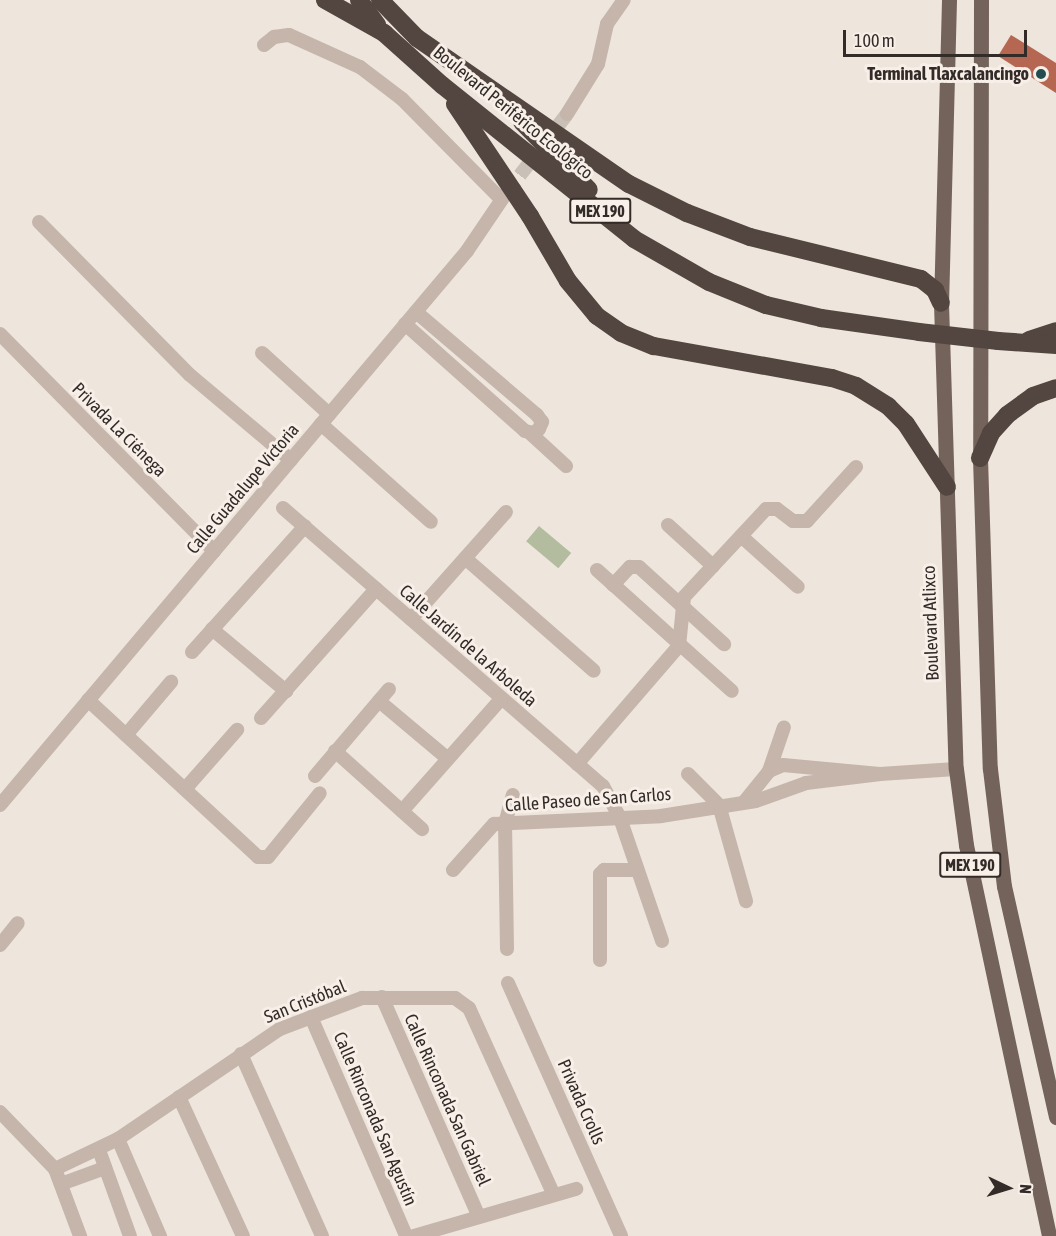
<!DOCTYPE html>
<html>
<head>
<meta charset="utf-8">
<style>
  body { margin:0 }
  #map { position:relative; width:1056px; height:1236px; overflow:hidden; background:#eee5dc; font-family:"Asap Condensed",sans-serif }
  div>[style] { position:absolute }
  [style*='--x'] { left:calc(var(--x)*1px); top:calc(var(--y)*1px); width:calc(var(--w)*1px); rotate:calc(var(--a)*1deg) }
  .green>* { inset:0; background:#b3bc9e; transform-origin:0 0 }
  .building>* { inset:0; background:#b66752 }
  .street-tunnel>* { height:14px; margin-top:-7px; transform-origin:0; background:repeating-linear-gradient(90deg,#c9c0b8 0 14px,transparent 0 21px) }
  .street>* { height:14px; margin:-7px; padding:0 7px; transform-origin:7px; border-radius:7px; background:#c5b5aa }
  .primary>* { height:15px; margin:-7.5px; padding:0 7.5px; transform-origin:7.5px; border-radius:7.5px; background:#73635b }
  .highway>* { height:18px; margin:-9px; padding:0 9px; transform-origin:9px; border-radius:9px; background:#534641 }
  .highway-bridge>* { height:18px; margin:-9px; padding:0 9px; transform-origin:9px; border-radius:9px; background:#534641 }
  .dots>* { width:16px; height:16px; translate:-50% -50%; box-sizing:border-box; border:3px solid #f7efe8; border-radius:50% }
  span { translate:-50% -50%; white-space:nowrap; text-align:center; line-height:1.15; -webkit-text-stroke:6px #f7efe8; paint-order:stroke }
  .shield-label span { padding:2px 4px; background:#f7efe8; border:2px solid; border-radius:4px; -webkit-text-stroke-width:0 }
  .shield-label { font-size:16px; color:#332b28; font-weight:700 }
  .poi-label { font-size:18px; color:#332b28; font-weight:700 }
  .right { translate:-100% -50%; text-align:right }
  .street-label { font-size:18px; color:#332b28 }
  .north { position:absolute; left:978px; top:1158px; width:60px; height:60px; -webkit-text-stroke:4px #f7efe8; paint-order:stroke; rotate:94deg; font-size:16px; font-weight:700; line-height:24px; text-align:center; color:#332b28 }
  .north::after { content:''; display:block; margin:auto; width:21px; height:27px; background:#332b28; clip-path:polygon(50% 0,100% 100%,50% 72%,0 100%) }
  .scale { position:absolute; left:843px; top:30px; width:184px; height:27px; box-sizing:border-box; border:3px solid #332b28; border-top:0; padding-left:8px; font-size:18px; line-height:21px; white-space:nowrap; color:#332b28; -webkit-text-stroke:4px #f7efe8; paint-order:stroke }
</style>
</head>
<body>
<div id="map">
  <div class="green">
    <div style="left:539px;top:526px;width:42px;height:20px;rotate:40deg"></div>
  </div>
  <div class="building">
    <div style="clip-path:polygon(1011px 35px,1056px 63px,1056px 93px,998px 56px)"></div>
  </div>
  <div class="street-tunnel">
    <div style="--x:507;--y:192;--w:98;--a:-52.4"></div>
  </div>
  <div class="street">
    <div style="--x:264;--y:45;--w:13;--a:-39"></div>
    <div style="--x:274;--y:37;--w:15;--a:-8"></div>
    <div style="--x:289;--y:35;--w:78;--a:24.3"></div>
    <div style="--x:360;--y:67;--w:53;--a:37.3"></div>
    <div style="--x:402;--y:99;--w:139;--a:45.3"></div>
    <div style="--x:567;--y:114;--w:59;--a:-58.2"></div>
    <div style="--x:598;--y:64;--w:41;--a:-77.3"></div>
    <div style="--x:607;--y:24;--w:29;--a:-55"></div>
    <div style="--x:39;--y:222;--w:215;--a:45.4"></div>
    <div style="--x:190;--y:375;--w:132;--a:40.1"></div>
    <div style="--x:405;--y:324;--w:161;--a:41.7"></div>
    <div style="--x:525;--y:431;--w:9;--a:13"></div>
    <div style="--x:534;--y:433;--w:6;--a:-39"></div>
    <div style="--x:539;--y:429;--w:8;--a:-67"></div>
    <div style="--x:542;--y:422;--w:9;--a:-126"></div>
    <div style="--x:537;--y:415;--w:159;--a:-139.6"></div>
    <div style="--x:0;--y:334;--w:305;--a:45.4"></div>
    <div style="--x:262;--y:353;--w:91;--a:42.3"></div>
    <div style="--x:321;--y:424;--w:147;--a:41.7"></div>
    <div style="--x:530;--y:433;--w:49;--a:42.5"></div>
    <div style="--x:283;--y:508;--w:424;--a:41"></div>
    <div style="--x:603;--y:786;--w:36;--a:62"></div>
    <div style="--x:620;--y:818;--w:130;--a:71.1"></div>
    <div style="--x:668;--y:525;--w:61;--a:42.3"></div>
    <div style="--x:741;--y:536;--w:76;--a:41.8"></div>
    <div style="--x:465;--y:558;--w:171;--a:41.2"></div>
    <div style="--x:597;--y:570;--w:181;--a:41.9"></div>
    <div style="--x:613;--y:585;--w:25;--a:-47"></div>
    <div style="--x:630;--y:567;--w:9;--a:0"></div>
    <div style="--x:639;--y:567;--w:115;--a:42.2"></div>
    <div style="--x:411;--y:619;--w:143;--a:-48.4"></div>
    <div style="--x:212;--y:629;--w:97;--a:40"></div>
    <div style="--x:192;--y:652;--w:169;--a:-48.1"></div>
    <div style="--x:88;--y:700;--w:231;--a:42.7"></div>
    <div style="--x:258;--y:857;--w:10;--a:0"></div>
    <div style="--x:268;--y:857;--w:82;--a:-50.9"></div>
    <div style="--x:379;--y:701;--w:90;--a:40"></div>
    <div style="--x:261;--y:718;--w:173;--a:-48.3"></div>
    <div style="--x:126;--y:735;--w:70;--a:-49.7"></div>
    <div style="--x:335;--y:751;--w:117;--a:41.9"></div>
    <div style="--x:577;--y:764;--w:156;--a:-49.2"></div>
    <div style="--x:679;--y:646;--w:49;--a:-84.2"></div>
    <div style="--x:684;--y:597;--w:120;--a:-47"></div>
    <div style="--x:766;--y:509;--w:11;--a:0"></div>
    <div style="--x:777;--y:509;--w:20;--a:37"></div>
    <div style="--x:793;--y:521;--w:14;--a:0"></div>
    <div style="--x:807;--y:521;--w:73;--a:-47.8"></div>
    <div style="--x:769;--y:771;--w:46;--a:-71.2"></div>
    <div style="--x:688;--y:774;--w:44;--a:45"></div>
    <div style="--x:719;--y:805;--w:100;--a:74.3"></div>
    <div style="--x:315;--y:776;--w:114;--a:-49.6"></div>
    <div style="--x:185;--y:789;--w:79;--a:-48.6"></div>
    <div style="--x:745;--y:801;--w:38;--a:-51"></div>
    <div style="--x:769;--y:771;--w:15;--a:-23"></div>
    <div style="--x:783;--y:765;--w:97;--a:5.3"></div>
    <div style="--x:880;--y:774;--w:76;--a:-3.8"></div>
    <div style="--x:0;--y:805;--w:725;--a:-49.87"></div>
    <div style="--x:467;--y:251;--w:71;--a:-55.9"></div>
    <div style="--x:402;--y:811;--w:149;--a:-48.5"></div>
    <div style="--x:453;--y:870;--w:62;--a:-48.3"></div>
    <div style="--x:494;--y:824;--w:167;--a:-2.7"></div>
    <div style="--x:661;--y:816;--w:96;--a:-9"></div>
    <div style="--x:756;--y:801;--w:53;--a:-19.8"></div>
    <div style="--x:806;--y:783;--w:75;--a:-6.9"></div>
    <div style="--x:0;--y:945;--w:28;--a:-51"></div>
    <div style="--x:507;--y:949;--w:125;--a:-90.9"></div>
    <div style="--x:505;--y:824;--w:30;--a:-75"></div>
    <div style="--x:600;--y:960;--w:86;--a:-90"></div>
    <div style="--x:600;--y:874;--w:6;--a:-45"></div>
    <div style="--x:604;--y:870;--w:33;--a:0"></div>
    <div style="--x:508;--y:983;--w:277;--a:65.9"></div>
    <div style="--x:382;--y:997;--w:240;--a:66.2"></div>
    <div style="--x:311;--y:1017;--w:239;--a:66.5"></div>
    <div style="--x:241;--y:1054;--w:199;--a:66"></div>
    <div style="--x:179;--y:1097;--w:153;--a:65.3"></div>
    <div style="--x:0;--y:1112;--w:79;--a:46"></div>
    <div style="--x:55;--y:1169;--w:72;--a:69.5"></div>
    <div style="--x:118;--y:1139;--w:106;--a:66.6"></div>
    <div style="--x:99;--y:1150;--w:91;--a:70.2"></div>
    <div style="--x:55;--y:1169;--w:70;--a:-25.5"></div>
    <div style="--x:118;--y:1139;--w:196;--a:-34.2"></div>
    <div style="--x:280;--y:1029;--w:88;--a:-20.7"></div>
    <div style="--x:362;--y:998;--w:93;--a:0"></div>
    <div style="--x:455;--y:998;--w:17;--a:36"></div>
    <div style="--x:469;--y:1008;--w:205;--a:65.6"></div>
    <div style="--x:61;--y:1184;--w:47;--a:-20"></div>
    <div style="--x:414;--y:1236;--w:169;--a:-16.2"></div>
  </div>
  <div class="primary">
    <div style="--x:949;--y:0;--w:303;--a:91.5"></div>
    <div style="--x:941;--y:303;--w:466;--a:88.2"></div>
    <div style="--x:956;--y:769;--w:77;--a:82.5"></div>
    <div style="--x:966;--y:845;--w:400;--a:78"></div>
    <div style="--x:981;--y:0;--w:458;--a:90.1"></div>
    <div style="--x:980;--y:458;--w:311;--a:88.2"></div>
    <div style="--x:990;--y:769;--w:118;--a:83.2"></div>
    <div style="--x:1004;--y:886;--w:237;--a:77.3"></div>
  </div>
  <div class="highway">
    <div style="--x:325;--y:0;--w:68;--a:29.2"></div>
    <div style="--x:384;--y:33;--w:78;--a:41.9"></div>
    <div style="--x:442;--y:85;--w:246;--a:38.7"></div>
    <div style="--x:634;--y:239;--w:86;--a:29.8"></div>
    <div style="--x:709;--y:282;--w:61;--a:22"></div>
    <div style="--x:766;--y:305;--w:57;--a:13.3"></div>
    <div style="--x:821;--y:318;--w:99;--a:8.1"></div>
    <div style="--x:359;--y:0;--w:31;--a:54"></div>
    <div style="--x:380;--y:0;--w:53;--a:45.8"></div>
    <div style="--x:417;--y:38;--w:257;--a:34.6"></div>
    <div style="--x:629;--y:184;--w:65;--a:26.6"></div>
    <div style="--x:687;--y:213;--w:67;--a:20.9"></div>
    <div style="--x:750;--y:237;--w:176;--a:13.8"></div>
    <div style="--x:921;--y:279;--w:18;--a:38"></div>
    <div style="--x:935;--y:290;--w:14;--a:65"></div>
    <div style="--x:455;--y:104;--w:135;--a:56.2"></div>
    <div style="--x:530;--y:216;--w:75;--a:59.7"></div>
    <div style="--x:568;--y:281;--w:45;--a:50.4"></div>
    <div style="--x:597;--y:316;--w:29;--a:35"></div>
    <div style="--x:621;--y:333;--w:35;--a:22"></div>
    <div style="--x:654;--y:346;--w:181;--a:10.2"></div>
    <div style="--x:832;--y:378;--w:25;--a:18"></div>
    <div style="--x:856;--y:386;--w:38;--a:32"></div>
    <div style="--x:888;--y:406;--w:25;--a:45"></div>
    <div style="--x:906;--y:424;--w:75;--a:56.9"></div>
    <div style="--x:522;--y:122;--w:95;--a:45.4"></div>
    <div style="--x:1029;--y:340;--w:28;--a:-18"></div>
    <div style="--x:998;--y:341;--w:58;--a:3.9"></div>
    <div style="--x:980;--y:458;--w:27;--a:-66"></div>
    <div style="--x:991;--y:433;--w:24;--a:-48"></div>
    <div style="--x:1007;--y:415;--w:32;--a:-36"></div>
    <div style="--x:1033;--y:396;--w:24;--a:-19"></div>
  </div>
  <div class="highway-bridge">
    <div style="--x:919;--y:332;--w:80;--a:6.5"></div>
  </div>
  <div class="dots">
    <div style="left:1041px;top:74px;background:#234e4f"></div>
  </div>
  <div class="shield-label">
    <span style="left:600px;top:211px">MEX 190</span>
    <span style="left:970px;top:865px">MEX 190</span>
  </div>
  <div class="poi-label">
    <span class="right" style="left:1029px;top:74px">Terminal Tlaxcalancingo</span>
  </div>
  <div class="street-label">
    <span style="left:513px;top:113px;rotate:39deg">Boulevard Periférico Ecológico</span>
    <span style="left:119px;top:430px;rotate:45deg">Privada La Ciénega</span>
    <span style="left:243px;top:489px;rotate:-50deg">Calle Guadalupe Victoria</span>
    <span style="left:931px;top:623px;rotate:-92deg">Boulevard Atlixco</span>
    <span style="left:468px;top:646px;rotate:41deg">Calle Jardín de la Arboleda</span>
    <span style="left:588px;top:800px;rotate:-4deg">Calle Paseo de San Carlos</span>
    <span style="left:305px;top:1002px;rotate:-22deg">San Cristóbal</span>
    <span style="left:447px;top:1100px;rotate:66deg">Calle Rinconada San Gabriel</span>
    <span style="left:581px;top:1102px;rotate:66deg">Privada Crolls</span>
    <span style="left:375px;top:1119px;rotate:67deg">Calle Rinconada San Agustín</span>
  </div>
  <div class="north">N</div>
  <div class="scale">100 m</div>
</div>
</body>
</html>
